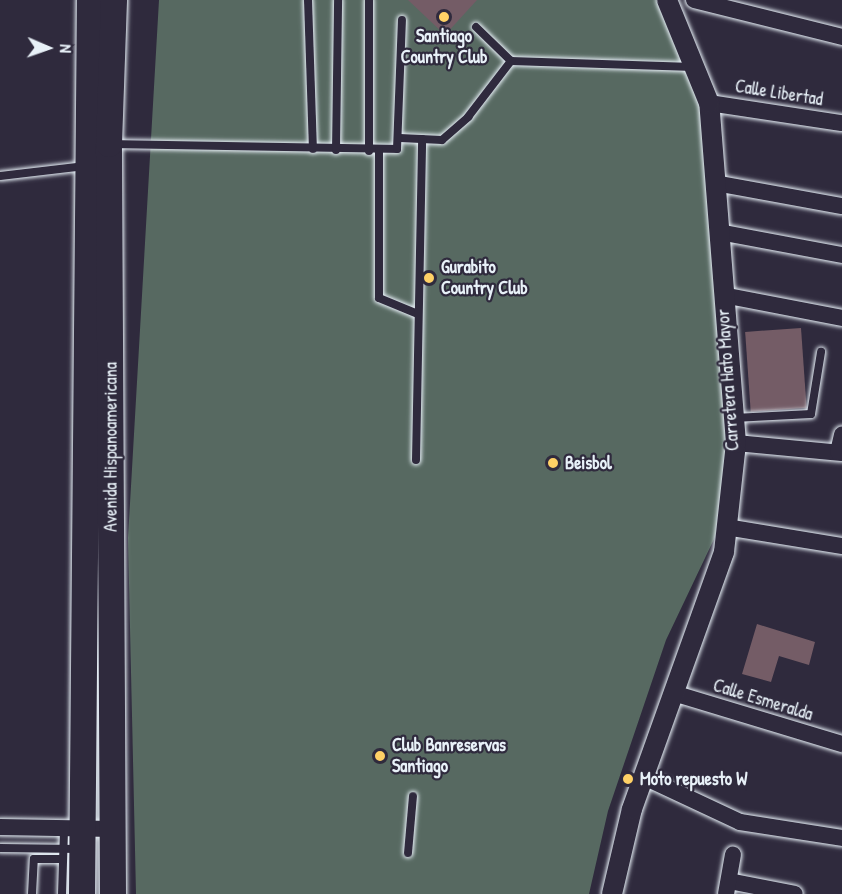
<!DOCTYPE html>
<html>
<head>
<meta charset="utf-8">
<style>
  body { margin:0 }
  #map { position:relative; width:842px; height:894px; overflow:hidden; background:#2f2a3d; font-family:"Patrick Hand",sans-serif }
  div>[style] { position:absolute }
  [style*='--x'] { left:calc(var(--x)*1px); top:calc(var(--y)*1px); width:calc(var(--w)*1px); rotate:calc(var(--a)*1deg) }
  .green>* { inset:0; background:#576961 }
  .building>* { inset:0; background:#745c66; transform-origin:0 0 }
  .roads { filter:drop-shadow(0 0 2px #e8f1f8) drop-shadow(0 0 2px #e8f1f8) }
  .service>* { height:8px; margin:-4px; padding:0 4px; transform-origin:4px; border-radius:4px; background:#2f2a3d }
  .minor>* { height:16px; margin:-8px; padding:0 8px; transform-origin:8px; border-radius:8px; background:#2f2a3d }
  .tertiary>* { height:20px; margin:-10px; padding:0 10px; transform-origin:10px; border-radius:10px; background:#2f2a3d }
  .primary>* { height:26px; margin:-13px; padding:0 13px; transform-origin:13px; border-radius:13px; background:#2f2a3d }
  .dots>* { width:16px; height:16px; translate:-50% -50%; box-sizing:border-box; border:3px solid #2f2a3d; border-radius:50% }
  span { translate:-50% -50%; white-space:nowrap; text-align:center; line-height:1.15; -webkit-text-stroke:4.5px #2f2a3d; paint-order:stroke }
  .poi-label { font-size:18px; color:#e8f1f8; font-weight:700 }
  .left { translate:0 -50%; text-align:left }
  .street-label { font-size:18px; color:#e8f1f8 }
  .north { position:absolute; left:18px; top:18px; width:60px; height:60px; -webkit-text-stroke:4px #2f2a3d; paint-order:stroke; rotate:92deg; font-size:16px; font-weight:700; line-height:24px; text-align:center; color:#e8f1f8 }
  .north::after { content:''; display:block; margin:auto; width:21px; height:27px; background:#e8f1f8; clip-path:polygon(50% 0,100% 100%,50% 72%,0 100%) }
</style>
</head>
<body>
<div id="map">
  <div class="green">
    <div style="clip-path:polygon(159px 0,660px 0,703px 109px,728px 446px,715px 537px,666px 640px,608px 811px,589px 894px,136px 894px,128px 538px)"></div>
  </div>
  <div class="building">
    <div style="clip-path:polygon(408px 0,477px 0,445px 35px)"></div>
    <div style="left:801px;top:328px;width:80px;height:56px;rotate:86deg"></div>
    <div style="clip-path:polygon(757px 624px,815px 642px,809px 665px,779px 656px,771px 682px,742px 674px)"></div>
  </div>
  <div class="roads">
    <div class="service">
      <div style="--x:308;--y:0;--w:149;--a:88.1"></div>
      <div style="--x:476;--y:27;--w:49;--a:44.2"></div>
      <div style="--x:511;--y:61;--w:182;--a:1.9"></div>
      <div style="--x:400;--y:138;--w:42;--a:2.7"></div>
      <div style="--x:442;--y:140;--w:35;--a:-41"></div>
      <div style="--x:468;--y:117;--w:71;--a:-52.5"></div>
      <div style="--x:113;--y:144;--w:284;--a:1"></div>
      <div style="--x:397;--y:149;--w:129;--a:-87.8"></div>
      <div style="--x:336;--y:150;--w:150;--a:-89.2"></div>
      <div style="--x:369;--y:151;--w:151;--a:-90"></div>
      <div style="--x:379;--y:151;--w:147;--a:90"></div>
      <div style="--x:379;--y:298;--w:42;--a:22.3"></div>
      <div style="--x:0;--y:176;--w:86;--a:-6.7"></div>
      <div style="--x:734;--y:418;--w:77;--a:-3"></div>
      <div style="--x:811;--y:414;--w:63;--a:-80.8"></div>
      <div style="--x:416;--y:460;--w:321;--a:-88.9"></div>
      <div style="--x:0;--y:848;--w:79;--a:0.7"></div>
      <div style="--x:408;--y:853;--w:57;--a:-85"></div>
      <div style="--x:32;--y:894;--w:35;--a:-87"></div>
      <div style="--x:34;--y:859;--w:29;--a:0"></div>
      <div style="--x:62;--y:894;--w:65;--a:-88.2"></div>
    </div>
    <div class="minor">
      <div style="--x:694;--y:0;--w:153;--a:14"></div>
      <div style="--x:709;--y:103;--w:134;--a:8.6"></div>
      <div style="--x:715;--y:183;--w:129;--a:10.3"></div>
      <div style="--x:719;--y:232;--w:125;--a:10.6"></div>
      <div style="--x:723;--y:295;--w:121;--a:10.9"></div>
      <div style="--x:736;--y:443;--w:106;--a:5.4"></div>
      <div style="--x:838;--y:452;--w:18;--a:-77"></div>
      <div style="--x:726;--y:527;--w:118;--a:9.3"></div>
      <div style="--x:673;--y:693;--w:177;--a:16.8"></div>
      <div style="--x:644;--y:777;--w:106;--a:25.1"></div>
      <div style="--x:740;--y:822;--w:103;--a:8.9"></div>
      <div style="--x:0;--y:827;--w:113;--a:1"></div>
      <div style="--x:729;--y:881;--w:67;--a:11.1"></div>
      <div style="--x:726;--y:894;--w:40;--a:-80"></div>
    </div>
    <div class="tertiary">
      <div style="--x:612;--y:894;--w:87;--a:-76.8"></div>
      <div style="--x:632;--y:809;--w:273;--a:-70.3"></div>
      <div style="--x:724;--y:552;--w:110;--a:-83.7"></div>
      <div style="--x:736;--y:443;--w:341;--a:-94.5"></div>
      <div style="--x:709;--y:103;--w:111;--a:-112.2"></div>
    </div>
    <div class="primary">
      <div style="--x:82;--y:894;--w:894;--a:-89.49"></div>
      <div style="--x:113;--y:894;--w:750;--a:-90.31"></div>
      <div style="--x:109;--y:144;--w:144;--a:-88"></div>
    </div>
  </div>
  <div class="dots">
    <div style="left:444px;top:17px;background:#ffd166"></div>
    <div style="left:429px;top:278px;background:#ffd166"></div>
    <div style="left:553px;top:463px;background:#ffd166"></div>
    <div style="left:380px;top:756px;background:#ffd166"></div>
    <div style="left:628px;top:779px;background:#ffd166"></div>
  </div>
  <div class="poi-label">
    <span style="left:444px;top:47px">Santiago<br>Country Club</span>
    <span class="left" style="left:441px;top:278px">Gurabito<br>Country Club</span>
    <span class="left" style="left:565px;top:463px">Beisbol</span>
    <span class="left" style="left:392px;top:756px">Club Banreservas<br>Santiago</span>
    <span class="left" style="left:640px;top:779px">Moto repuesto W</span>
  </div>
  <div class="street-label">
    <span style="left:779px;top:93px;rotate:9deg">Calle Libertad</span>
    <span style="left:728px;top:380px;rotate:-94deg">Carretera Hato Mayor</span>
    <span style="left:111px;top:447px;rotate:-90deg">Avenida Hispanoamericana</span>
    <span style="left:763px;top:700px;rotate:17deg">Calle Esmeralda</span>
  </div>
  <div class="north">N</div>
</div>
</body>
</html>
